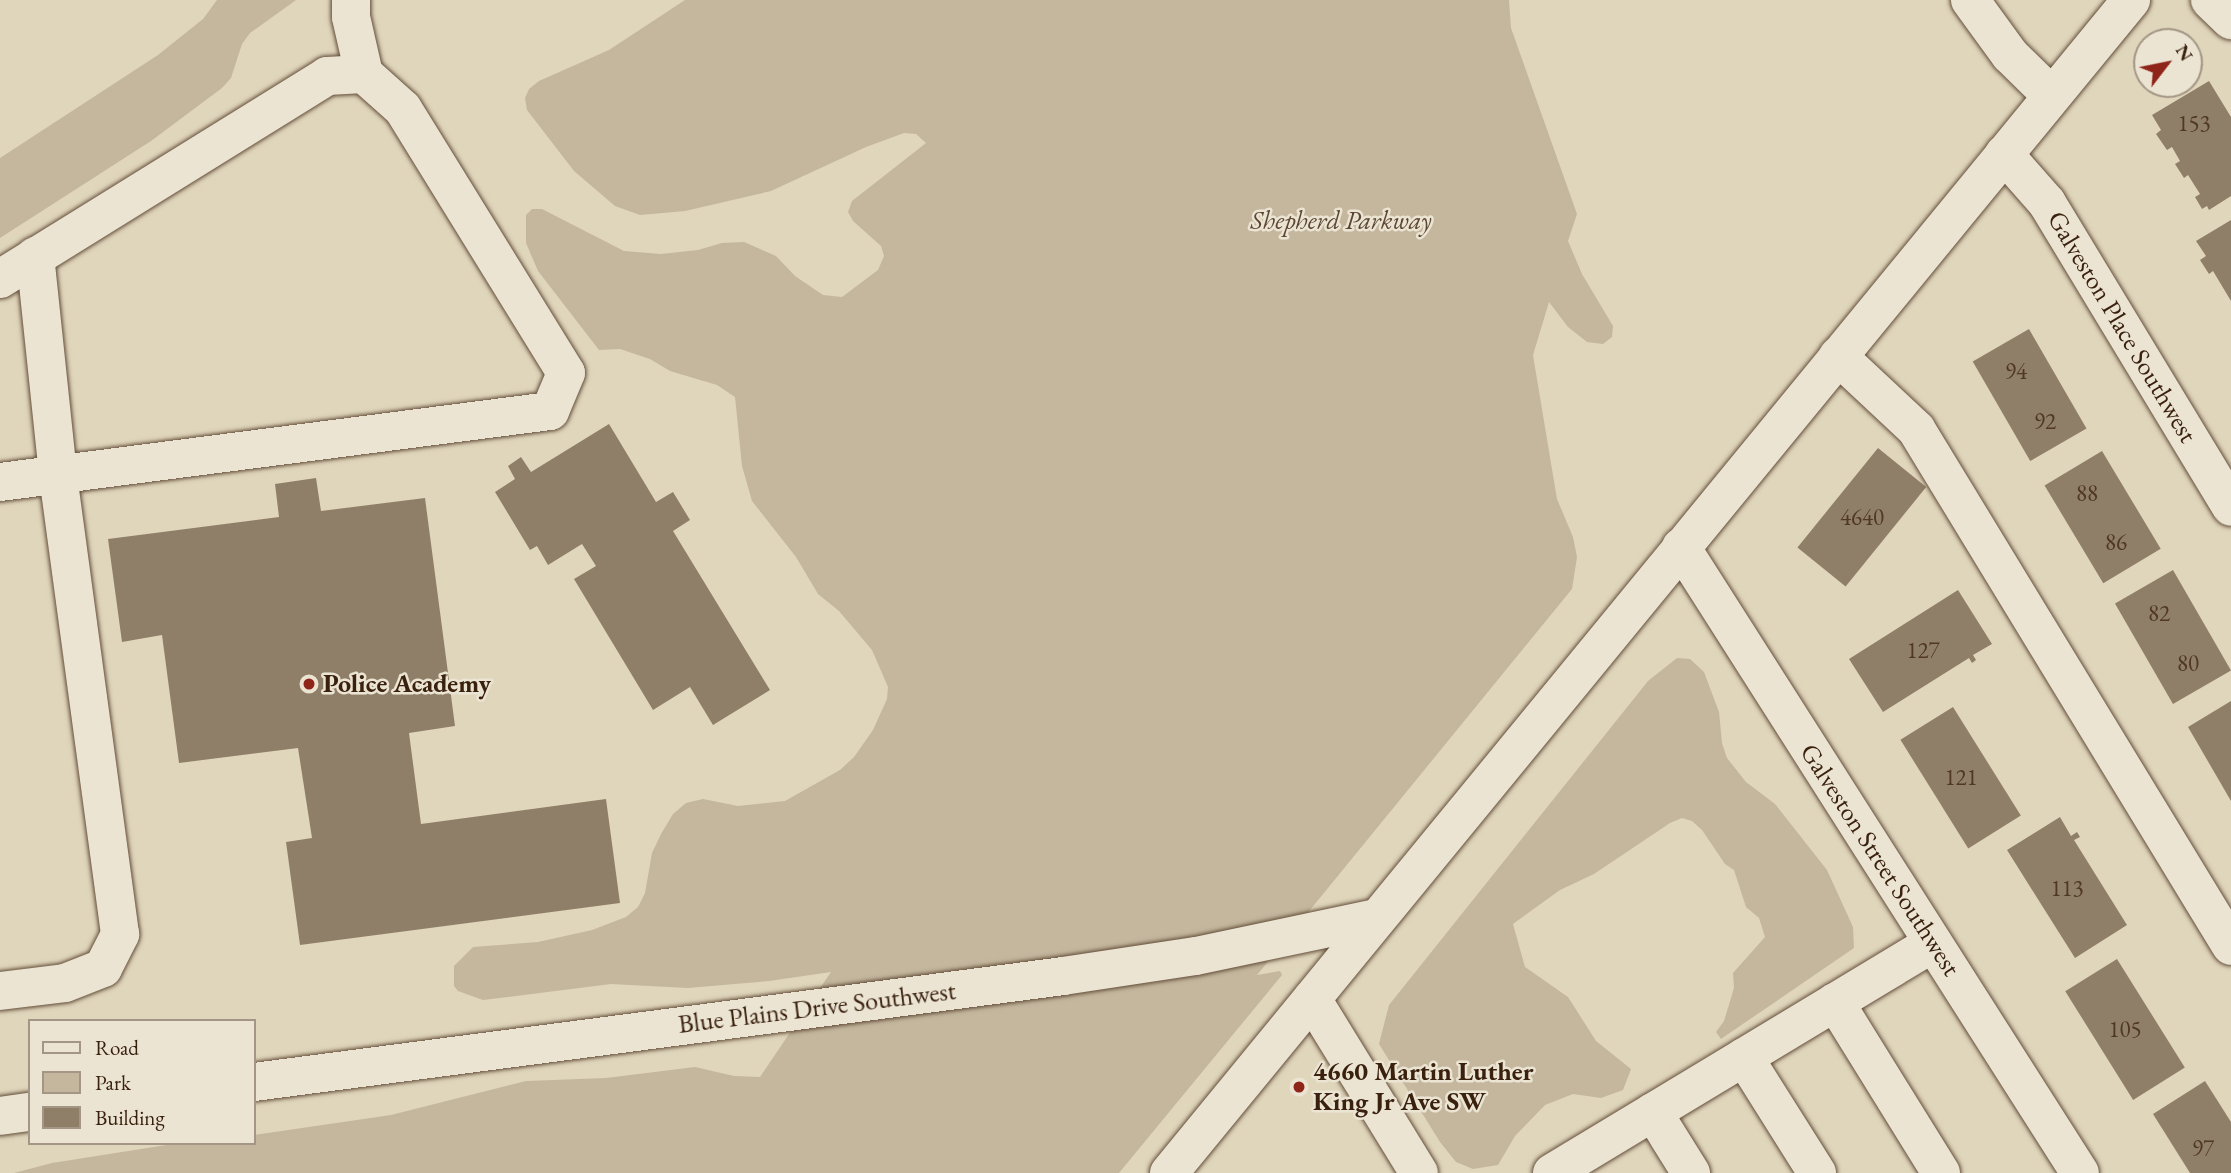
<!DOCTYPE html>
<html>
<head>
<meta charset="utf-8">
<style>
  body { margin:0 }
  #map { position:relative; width:2231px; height:1173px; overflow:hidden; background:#e0d6bc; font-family:"EB Garamond",serif }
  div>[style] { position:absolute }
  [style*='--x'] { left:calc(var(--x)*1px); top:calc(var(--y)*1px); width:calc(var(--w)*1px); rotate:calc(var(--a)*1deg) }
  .green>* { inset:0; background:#c4b79e }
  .building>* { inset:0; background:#907f68; transform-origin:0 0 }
  .roads { filter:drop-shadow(0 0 2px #644e3a) drop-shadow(0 0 2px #644e3a) }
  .minor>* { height:38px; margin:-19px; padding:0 19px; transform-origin:19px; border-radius:19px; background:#ebe4d3 }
  .dots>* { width:19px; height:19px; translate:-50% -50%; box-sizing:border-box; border:4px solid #ebe4d3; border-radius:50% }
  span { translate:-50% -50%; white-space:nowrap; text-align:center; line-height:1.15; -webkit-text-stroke:5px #ebe4d3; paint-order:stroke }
  .number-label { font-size:23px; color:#503824 }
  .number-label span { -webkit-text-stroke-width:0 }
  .park-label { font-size:26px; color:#5c4632; font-style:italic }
  .street-label { font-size:26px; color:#3a210e }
  .poi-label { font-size:26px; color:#3a210e; font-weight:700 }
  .left { translate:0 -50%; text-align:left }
  .legend { position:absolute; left:28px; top:1019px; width:228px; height:126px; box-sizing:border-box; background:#ebe4d3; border:2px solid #a49684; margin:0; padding:9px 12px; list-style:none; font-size:21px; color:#3a210e }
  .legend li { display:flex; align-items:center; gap:14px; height:35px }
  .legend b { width:35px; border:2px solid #a49684 }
  .north { position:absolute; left:2133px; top:28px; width:70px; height:70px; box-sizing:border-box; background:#ebe4d3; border:2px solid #a49684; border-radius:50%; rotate:58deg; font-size:19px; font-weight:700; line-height:28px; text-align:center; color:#3a210e }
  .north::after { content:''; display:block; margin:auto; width:24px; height:32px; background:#8f2418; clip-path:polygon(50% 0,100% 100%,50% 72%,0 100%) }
</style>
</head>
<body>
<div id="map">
  <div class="green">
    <div style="clip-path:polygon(217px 0,296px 0,250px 33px,242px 44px,231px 78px,222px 88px,151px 141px,0 238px,0 158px,158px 55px,203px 19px)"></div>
    <div style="clip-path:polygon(685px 0,1509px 0,1511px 28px,1577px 214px,1568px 241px,1582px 274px,1613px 326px,1612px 337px,1603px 344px,1587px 342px,1568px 327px,1549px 302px,1533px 355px,1557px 499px,1573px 537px,1577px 557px,1572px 589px,1257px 975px,1280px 971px,1282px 975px,1119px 1173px,14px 1173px,52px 1163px,179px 1143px,254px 1143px,254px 1135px,391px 1115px,526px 1081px,606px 1078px,695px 1067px,734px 1076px,760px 1077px,831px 972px,769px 981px,688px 988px,611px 984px,483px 1000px,458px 991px,454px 986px,454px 966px,473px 947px,538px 942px,592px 930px,626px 917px,638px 907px,645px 893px,652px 853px,661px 834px,673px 814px,686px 803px,703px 799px,738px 806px,785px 801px,840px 770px,854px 757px,873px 730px,887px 699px,888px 687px,872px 650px,839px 611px,818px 594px,796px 557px,752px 501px,742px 466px,735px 397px,717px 385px,670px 371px,650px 359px,620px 349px,599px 350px,538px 271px,526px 243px,526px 215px,532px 209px,542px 209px,624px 251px,661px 254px,698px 250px,722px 243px,744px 242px,776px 256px,795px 276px,823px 295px,842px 297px,878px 270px,884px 256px,881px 246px,853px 221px,848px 212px,852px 201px,926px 143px,916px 134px,904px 133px,866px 147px,771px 191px,685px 211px,640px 215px,615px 206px,574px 171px,527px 110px,525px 98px,529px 89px,539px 81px,609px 50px)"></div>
    <div style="clip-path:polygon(1677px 658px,1690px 659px,1704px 672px,1719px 712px,1722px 743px,1727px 758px,1746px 782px,1775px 804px,1827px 870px,1853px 927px,1854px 948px,1721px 1039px,1716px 1032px,1724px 1021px,1734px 988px,1733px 973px,1765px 937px,1759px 918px,1746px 907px,1734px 870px,1725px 864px,1702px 830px,1692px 821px,1682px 818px,1670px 823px,1594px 874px,1560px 890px,1513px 924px,1525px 967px,1568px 997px,1596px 1041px,1631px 1069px,1623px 1090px,1601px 1098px,1573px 1094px,1545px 1105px,1515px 1136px,1498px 1165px,1473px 1169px,1456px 1162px,1440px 1142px,1379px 1044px,1389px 1005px,1648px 681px)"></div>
  </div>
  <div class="building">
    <div style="clip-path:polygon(2209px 81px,2231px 117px,2231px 196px,2209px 210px,2207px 206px,2202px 209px,2195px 197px,2200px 194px,2188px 175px,2184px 178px,2175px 164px,2180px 161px,2172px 147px,2167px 150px,2156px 134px,2161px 130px,2152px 115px)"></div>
    <div style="clip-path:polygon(2231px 220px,2231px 301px,2213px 271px,2209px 274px,2200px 260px,2206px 256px,2196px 241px)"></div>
    <div style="left:2029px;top:329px;width:115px;height:65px;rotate:60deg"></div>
    <div style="clip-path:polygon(609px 424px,656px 502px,673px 492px,690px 520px,673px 531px,770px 690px,713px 725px,690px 687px,653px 710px,574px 579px,596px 566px,582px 544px,548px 565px,537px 546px,530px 550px,495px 492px,515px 479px,508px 466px,521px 457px,531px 472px)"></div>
    <div style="left:1878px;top:448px;width:62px;height:128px;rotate:39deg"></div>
    <div style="left:2102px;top:451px;width:114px;height:67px;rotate:59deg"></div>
    <div style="clip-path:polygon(316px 478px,321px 511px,425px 498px,455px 726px,409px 733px,421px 824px,606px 799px,620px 903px,300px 945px,286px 842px,312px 838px,298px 748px,179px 763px,162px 635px,122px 642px,108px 539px,279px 517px,275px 484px)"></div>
    <div style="left:2173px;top:570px;width:116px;height:67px;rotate:60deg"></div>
    <div style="clip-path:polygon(1958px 590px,1992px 644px,1973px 655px,1976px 660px,1972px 663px,1969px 658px,1883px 712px,1849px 659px)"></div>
    <div style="clip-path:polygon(2231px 701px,2231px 801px,2188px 727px)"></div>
    <div style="left:1953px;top:707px;width:128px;height:62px;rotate:58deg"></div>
    <div style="clip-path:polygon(2060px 817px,2071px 836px,2077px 832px,2080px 837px,2074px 840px,2127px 925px,2075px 958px,2007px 850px)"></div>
    <div style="left:2117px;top:959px;width:128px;height:61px;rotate:58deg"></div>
    <div style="clip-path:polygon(2205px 1081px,2231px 1122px,2231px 1173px,2190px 1173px,2153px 1114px)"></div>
  </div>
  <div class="roads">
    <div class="minor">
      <div style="--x:351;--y:0;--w:17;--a:90"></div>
      <div style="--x:351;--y:17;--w:58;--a:77.2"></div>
      <div style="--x:1970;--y:0;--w:68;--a:54"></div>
      <div style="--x:2010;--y:55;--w:57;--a:44.3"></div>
      <div style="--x:2210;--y:0;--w:29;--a:44"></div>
      <div style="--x:2004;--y:154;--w:65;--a:48.7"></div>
      <div style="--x:2047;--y:203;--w:355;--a:58.8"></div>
      <div style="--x:0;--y:279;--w:385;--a:-31.8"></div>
      <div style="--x:327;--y:76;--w:37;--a:-3"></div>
      <div style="--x:364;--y:74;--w:52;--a:41.9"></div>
      <div style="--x:403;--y:109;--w:310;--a:58.3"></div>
      <div style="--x:566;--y:373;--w:41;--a:112.8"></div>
      <div style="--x:550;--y:411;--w:555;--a:172.64"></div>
      <div style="--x:1838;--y:356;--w:107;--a:43.1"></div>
      <div style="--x:1916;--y:429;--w:605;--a:58.65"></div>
      <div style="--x:1681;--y:547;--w:742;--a:57.49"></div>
      <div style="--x:0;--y:991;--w:65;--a:-7"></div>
      <div style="--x:65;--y:983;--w:41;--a:-21.5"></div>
      <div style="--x:103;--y:968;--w:38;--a:-63"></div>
      <div style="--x:120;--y:934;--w:464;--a:-97.7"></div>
      <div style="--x:58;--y:474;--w:219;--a:-96"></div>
      <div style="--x:1312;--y:999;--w:204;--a:58.4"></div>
      <div style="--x:1835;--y:1002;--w:201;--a:58.2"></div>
      <div style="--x:1744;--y:1057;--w:137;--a:57.8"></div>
      <div style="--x:254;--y:1082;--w:816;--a:-7.46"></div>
      <div style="--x:1063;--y:976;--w:134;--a:-8.6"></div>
      <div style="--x:1196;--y:956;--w:185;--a:-11.9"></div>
      <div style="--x:1653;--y:1112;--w:72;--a:58.1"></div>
      <div style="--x:0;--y:1116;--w:30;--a:-8"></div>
      <div style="--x:1169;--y:1173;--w:1517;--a:-50.64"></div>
      <div style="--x:1552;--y:1173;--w:445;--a:-31.1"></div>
    </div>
  </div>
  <div class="dots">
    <div style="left:309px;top:684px;background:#8f2418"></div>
    <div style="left:1299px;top:1087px;background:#8f2418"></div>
  </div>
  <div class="number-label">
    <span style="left:2194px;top:123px">153</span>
    <span style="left:2016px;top:371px">94</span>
    <span style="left:2045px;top:421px">92</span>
    <span style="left:2087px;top:493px">88</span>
    <span style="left:1862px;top:517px">4640</span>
    <span style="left:2116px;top:542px">86</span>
    <span style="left:2159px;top:613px">82</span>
    <span style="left:1923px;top:650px">127</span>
    <span style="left:2188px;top:663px">80</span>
    <span style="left:1961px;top:777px">121</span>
    <span style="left:2067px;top:888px">113</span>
    <span style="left:2125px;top:1029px">105</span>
    <span style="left:2203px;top:1148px">97</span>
  </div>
  <div class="park-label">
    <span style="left:1341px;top:221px">Shepherd Parkway</span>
  </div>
  <div class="street-label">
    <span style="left:2122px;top:327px;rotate:59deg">Galveston Place Southwest</span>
    <span style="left:1880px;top:860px;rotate:57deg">Galveston Street Southwest</span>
    <span style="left:817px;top:1008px;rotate:-7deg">Blue Plains Drive Southwest</span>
  </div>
  <div class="poi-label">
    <span class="left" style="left:323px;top:684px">Police Academy</span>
    <span class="left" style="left:1313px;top:1087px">4660 Martin Luther<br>King Jr Ave SW</span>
  </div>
  <ul class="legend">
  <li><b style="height:9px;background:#ebe4d3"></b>Road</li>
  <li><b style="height:19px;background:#c4b79e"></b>Park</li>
  <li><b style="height:19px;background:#907f68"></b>Building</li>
  </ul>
  <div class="north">N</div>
</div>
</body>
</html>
